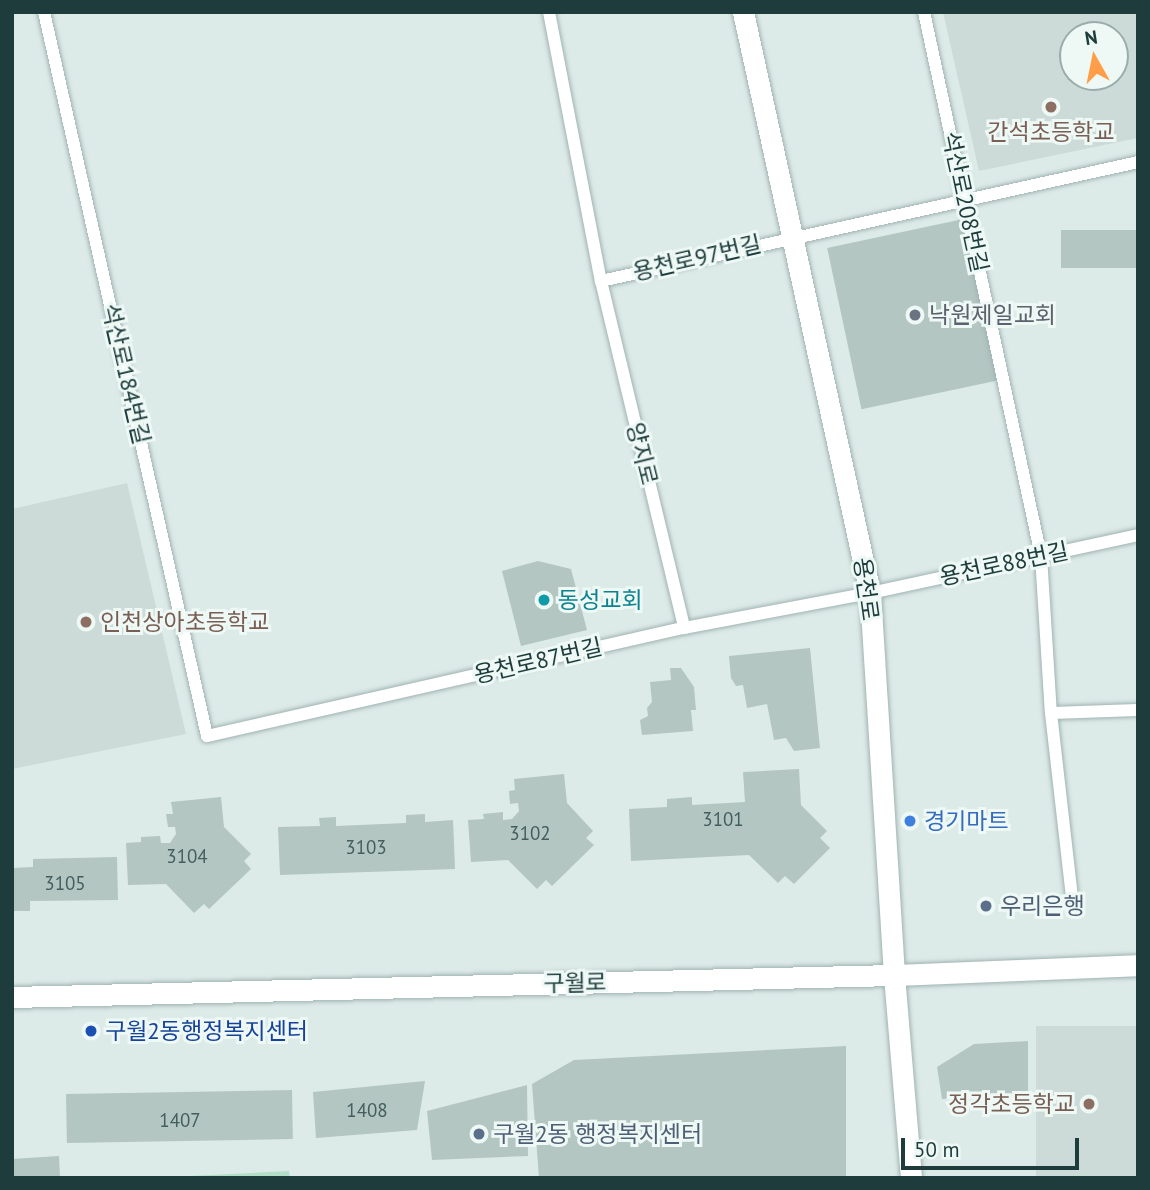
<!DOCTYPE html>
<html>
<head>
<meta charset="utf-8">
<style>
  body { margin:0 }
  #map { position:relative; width:1150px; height:1190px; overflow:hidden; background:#ddebe8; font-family:"PT Sans","Noto Sans KR",sans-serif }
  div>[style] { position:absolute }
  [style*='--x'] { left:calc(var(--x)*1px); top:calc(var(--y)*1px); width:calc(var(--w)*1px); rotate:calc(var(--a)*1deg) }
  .built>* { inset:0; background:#ccdbd7; transform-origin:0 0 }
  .green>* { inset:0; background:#b3dfc9 }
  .building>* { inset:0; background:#b3c6c2; transform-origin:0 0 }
  .roads { filter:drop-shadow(0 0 2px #a0b3b1) drop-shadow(0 0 2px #a0b3b1) }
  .lane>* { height:12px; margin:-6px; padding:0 6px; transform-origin:6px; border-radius:6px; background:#fff }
  .secondary>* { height:21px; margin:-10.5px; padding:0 10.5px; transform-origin:10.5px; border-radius:10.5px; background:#fff }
  .dots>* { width:19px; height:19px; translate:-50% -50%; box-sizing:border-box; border:4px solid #eef8f5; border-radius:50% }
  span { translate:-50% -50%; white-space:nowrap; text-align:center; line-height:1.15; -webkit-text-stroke:6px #eef8f5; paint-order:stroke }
  .number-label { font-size:19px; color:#425e5d }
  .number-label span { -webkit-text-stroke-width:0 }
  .education-label { font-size:23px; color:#785e54 }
  .left { translate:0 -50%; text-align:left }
  .right { translate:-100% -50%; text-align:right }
  .street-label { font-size:23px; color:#1d3c3b }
  .worship-label { font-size:23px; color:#5b616d }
  .culture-label { font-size:23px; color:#0d838f }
  .shop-label { font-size:23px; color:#366cbe }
  .service-label { font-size:23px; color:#4e5e75 }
  .transit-label { font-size:23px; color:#164399 }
  .frame { position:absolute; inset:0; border:14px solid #1d3c3b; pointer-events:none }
  .north { position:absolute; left:1059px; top:21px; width:70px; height:70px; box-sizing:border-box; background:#eef8f5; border:2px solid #9aadab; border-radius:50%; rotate:351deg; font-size:19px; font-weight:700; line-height:28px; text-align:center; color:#1d3c3b }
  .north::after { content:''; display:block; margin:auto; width:24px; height:32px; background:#ff9d48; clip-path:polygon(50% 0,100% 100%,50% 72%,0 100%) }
  .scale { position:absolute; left:901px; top:1138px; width:178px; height:32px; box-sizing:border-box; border:4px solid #1d3c3b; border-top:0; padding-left:9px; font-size:21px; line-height:24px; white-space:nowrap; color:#1d3c3b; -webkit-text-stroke:5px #eef8f5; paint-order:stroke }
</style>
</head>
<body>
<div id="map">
  <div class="built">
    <div style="clip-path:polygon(evenodd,943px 12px,1138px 12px,1138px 138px,979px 171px,943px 12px,1073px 35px,1115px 35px,1115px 77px,1073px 77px,1073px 35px)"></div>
    <div style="clip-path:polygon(127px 483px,186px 734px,12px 769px,12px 509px)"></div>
    <div style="left:1138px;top:1026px;width:152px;height:102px;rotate:90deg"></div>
  </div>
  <div class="green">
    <div style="clip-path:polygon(289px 1171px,290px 1178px,147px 1178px)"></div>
  </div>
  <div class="building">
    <div style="left:968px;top:218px;width:165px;height:144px;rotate:78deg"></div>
    <div style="left:1138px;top:230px;width:38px;height:77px;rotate:90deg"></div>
    <div style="clip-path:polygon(538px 561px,571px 569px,587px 630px,521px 646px,502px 571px)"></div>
    <div style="clip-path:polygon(810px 648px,820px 748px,794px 751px,786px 738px,774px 740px,767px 704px,747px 708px,743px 685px,736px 686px,731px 678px,729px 656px)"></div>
    <div style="clip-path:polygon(670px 668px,681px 668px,694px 687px,696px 710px,691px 710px,693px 731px,642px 735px,640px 720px,648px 716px,647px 708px,652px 702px,650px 682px,671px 680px)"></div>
    <div style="clip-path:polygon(799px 769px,801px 805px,827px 831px,820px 838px,830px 848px,794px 884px,785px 876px,778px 883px,749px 855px,631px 861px,629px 809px,667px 807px,667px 799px,692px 797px,692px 805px,745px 802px,743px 772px)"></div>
    <div style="clip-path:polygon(564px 774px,567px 803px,593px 831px,586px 838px,594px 845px,552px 886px,546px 880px,537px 889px,508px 860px,471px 862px,468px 820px,484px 819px,483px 814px,503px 812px,503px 820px,512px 819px,519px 811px,518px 803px,510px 804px,509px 791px,515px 790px,514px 779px)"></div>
    <div style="clip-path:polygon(221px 797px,224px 827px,251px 854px,244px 861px,251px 869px,209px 909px,204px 904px,194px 913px,166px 884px,128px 885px,126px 843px,141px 842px,141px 837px,160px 836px,161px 843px,170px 843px,176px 834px,175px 827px,168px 827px,166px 814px,173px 814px,171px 802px)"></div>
    <div style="clip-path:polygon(425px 814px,425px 822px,453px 820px,455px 869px,280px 875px,278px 827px,320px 826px,319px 818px,336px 817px,336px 826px,406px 823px,406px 815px)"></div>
    <div style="clip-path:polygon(117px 857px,118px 900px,30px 901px,30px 911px,12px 911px,12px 868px,33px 867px,33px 859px)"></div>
    <div style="clip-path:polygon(1028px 1041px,1028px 1093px,942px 1099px,937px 1067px,974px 1044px)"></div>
    <div style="clip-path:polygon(846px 1046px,846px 1178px,539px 1178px,532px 1084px,574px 1060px)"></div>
    <div style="clip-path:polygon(425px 1081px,417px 1130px,316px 1138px,313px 1092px)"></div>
    <div style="clip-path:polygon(527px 1085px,528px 1156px,432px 1160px,427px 1111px)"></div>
    <div style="left:292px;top:1090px;width:49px;height:226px;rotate:89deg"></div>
    <div style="clip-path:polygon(59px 1156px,60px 1178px,12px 1178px,12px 1159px)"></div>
  </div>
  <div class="roads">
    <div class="lane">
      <div style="--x:44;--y:12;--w:742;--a:77.31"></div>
      <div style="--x:207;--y:736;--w:489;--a:-12.8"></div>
      <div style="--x:684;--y:628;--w:189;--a:-10.7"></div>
      <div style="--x:870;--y:593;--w:274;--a:-12.2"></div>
      <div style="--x:549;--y:12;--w:274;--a:79.1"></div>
      <div style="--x:601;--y:281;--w:357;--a:76.5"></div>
      <div style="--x:924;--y:12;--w:556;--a:77.86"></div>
      <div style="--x:1041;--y:556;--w:157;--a:86.4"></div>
      <div style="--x:1051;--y:713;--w:184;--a:83.5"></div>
      <div style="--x:601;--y:281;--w:550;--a:-12.49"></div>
      <div style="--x:1051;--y:713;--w:87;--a:-2"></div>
    </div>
    <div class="secondary">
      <div style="--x:743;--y:12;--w:595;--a:77.67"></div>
      <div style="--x:870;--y:593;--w:383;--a:86.4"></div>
      <div style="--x:894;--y:975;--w:204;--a:85.2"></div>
      <div style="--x:12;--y:997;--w:882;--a:-1.43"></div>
      <div style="--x:894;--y:975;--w:244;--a:-2.3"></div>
    </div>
  </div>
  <div class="dots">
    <div style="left:1051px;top:107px;background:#8d6e63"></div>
    <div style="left:915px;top:315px;background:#6b7280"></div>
    <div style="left:544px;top:600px;background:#0f9aa8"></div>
    <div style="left:86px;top:622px;background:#8d6e63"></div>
    <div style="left:910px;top:821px;background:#3f7fe0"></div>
    <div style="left:986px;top:906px;background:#5c6f8a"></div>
    <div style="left:91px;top:1031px;background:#1a4fb4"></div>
    <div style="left:1089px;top:1104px;background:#8d6e63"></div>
    <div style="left:479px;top:1134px;background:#5c6f8a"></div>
  </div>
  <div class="number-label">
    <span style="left:723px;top:820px">3101</span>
    <span style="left:530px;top:834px">3102</span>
    <span style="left:366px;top:848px">3103</span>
    <span style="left:187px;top:857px">3104</span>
    <span style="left:65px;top:884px">3105</span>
    <span style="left:367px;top:1111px">1408</span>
    <span style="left:180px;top:1121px">1407</span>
  </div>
  <div class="education-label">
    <span style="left:1051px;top:132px">간석초등학교</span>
    <span class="left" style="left:100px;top:622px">인천상아초등학교</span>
    <span class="right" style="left:1075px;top:1104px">정각초등학교</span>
  </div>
  <div class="street-label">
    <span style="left:965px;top:202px;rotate:78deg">석산로208번길</span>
    <span style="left:697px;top:258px;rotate:-13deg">용천로97번길</span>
    <span style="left:126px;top:374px;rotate:77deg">석산로184번길</span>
    <span style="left:642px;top:454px;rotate:76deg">양지로</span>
    <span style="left:1004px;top:564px;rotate:-12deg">용천로88번길</span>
    <span style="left:866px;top:589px;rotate:82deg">용천로</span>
    <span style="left:538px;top:661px;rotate:-13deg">용천로87번길</span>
    <span style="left:575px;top:983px;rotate:-1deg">구월로</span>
  </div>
  <div class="worship-label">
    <span class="left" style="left:929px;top:315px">낙원제일교회</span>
  </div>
  <div class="culture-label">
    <span class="left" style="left:558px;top:600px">동성교회</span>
  </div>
  <div class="shop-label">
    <span class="left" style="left:924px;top:821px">경기마트</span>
  </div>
  <div class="service-label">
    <span class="left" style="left:1000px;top:906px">우리은행</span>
    <span class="left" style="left:493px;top:1134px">구월2동 행정복지센터</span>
  </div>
  <div class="transit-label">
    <span class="left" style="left:105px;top:1031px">구월2동행정복지센터</span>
  </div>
  <div class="frame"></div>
  <div class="north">N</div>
  <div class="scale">50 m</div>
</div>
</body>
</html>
